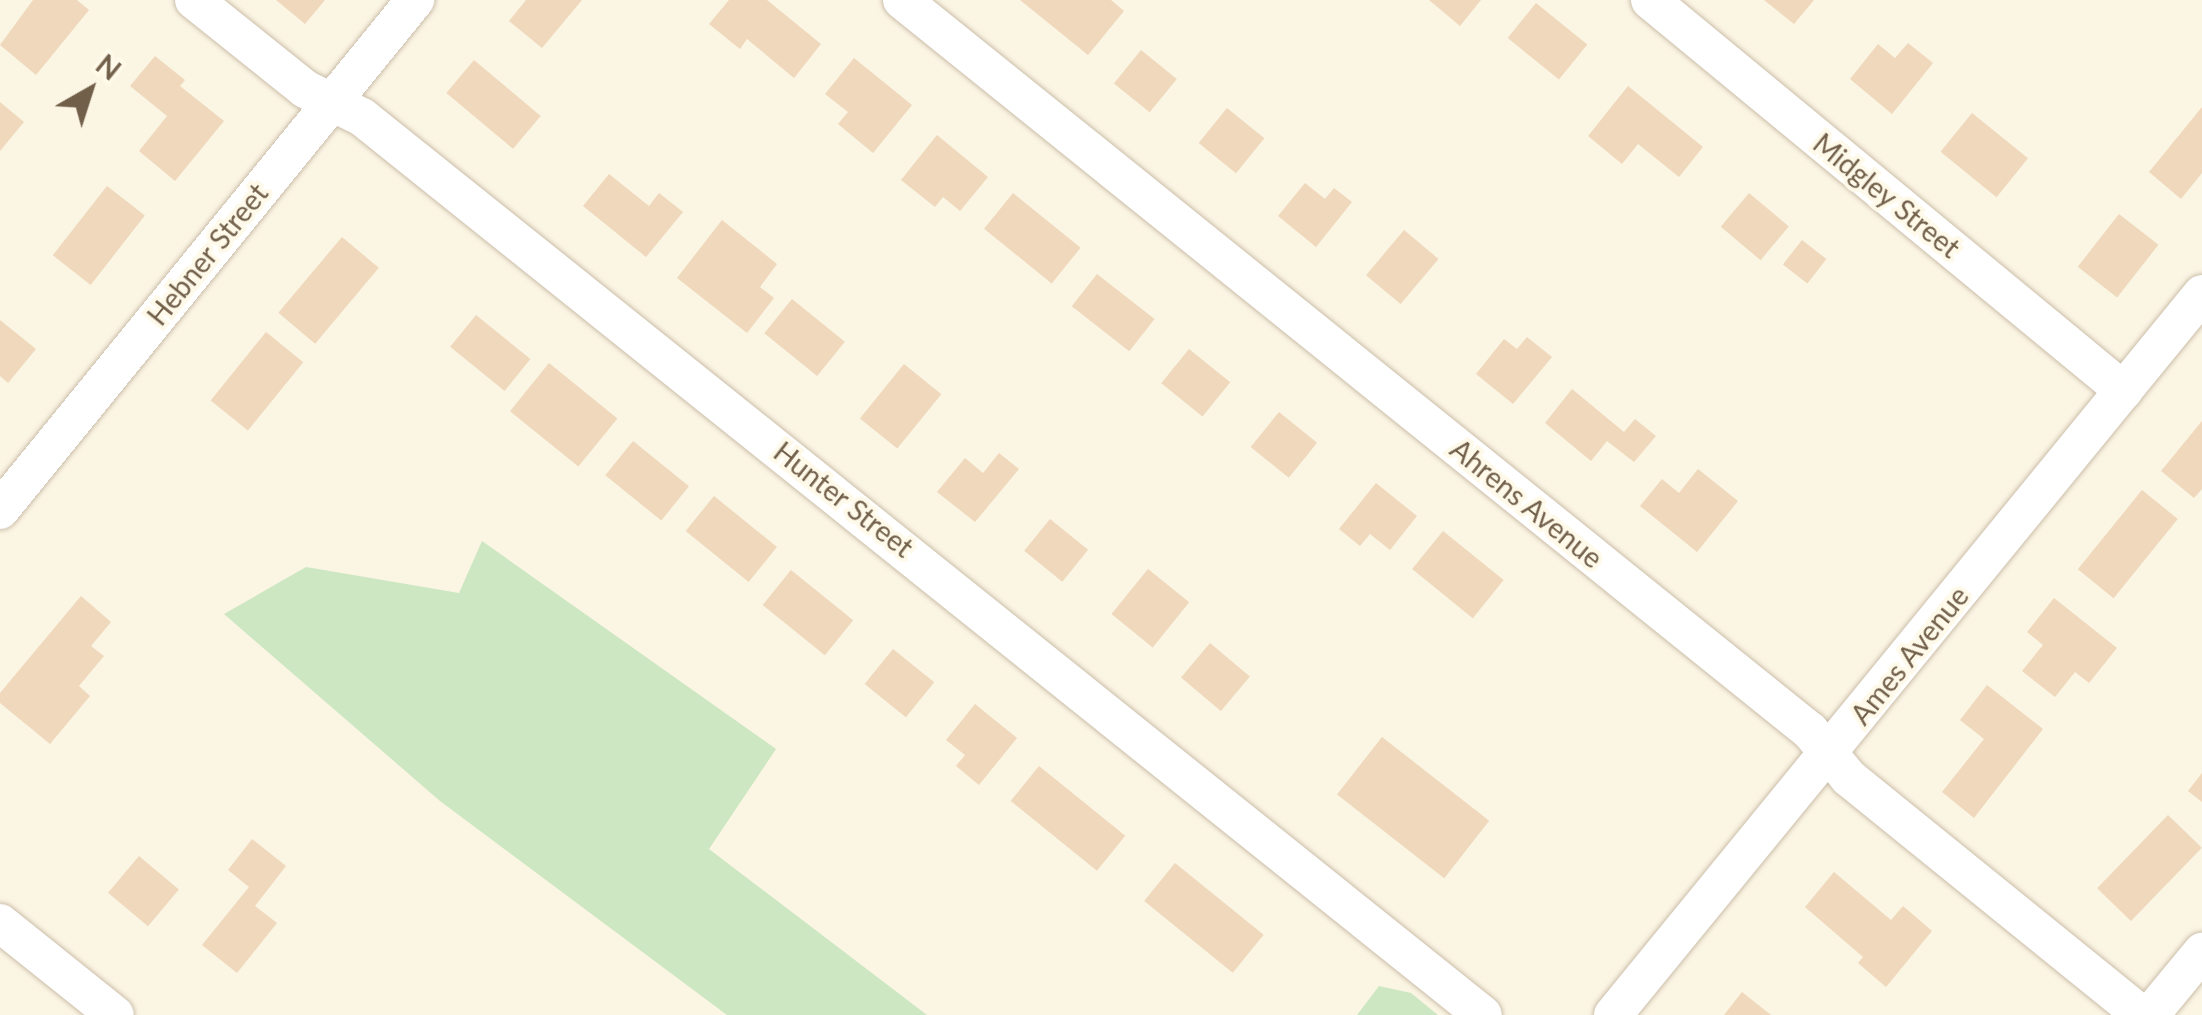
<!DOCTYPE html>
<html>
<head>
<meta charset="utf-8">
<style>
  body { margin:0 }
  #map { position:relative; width:2202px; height:1015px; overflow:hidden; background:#fbf5e3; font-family:Lato,sans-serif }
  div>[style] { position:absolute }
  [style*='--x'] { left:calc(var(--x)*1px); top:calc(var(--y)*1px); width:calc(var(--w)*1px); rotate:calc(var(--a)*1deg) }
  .green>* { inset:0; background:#cce7c2 }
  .building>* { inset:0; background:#efd8bc; transform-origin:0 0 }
  .roads { filter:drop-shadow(0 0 2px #cbbeaa) drop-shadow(0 0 2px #cbbeaa) }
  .minor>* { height:38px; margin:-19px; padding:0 19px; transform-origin:19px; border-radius:19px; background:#fff }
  span { translate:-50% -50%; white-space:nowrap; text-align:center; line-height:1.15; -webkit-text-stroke:8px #fef9e9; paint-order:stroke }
  .street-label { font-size:28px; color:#715f4a }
  .north { position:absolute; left:40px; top:40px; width:100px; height:100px; -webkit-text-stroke:8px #fef9e9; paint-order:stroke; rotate:39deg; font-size:28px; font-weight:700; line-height:40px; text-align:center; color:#715f4a }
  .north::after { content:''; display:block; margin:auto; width:35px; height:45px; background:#715f4a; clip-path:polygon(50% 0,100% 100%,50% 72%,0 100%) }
</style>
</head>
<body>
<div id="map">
  <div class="green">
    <div style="clip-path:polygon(482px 541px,776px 749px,709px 849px,927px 1015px,727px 1015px,440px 801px,224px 614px,306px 567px,459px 593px)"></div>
    <div style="clip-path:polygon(1379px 986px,1411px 993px,1438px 1015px,1357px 1015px)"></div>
  </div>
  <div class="building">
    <div style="clip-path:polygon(33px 0,77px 0,89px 10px,36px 75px,0 45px)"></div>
    <div style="clip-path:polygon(276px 0,325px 0,305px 24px)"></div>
    <div style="clip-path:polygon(526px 0,582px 0,542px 48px,509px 21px)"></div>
    <div style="clip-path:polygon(729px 0,767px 0,821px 44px,794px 78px,747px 39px,740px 49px,709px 24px)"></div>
    <div style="clip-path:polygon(1020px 0,1111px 0,1124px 11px,1088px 55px)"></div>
    <div style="clip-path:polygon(1429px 0,1481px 0,1460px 26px)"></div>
    <div style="clip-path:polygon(1764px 0,1814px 0,1794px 24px)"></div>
    <div style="left:1536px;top:3px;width:66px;height:45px;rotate:39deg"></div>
    <div style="clip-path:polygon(1908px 43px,1933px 63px,1892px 114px,1850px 79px,1878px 44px,1895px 58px)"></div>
    <div style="left:1141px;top:50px;width:46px;height:43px;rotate:39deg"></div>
    <div style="clip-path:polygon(155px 56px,185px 80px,180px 86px,224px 121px,175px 181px,139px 151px,167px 116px,130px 86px)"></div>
    <div style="clip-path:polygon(854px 58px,912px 105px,873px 153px,838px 124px,848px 112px,825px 94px)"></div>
    <div style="left:474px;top:60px;width:87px;height:43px;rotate:40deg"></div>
    <div style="clip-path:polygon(1628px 86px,1703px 147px,1679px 177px,1638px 144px,1622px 164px,1588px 136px)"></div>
    <div style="clip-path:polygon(0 102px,24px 122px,0 151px)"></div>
    <div style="clip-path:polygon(2202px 107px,2202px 173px,2181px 199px,2149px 172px)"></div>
    <div style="left:1227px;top:108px;width:48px;height:45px;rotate:39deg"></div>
    <div style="left:1972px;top:113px;width:72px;height:50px;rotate:39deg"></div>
    <div style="clip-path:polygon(937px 135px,988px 177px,960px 211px,943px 197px,935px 207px,901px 180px)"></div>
    <div style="clip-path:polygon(609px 174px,649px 206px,659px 193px,683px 212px,646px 257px,583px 206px)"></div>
    <div style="clip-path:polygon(1305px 183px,1325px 199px,1334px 188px,1352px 202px,1316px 247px,1278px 216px)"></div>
    <div style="left:107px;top:186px;width:48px;height:88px;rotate:38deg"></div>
    <div style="left:1013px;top:193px;width:87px;height:46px;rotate:39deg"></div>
    <div style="left:1749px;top:193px;width:52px;height:44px;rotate:40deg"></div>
    <div style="left:2119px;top:214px;width:50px;height:67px;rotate:38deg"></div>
    <div style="clip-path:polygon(722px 220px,777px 264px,760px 287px,774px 298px,747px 333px,677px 278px)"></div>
    <div style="left:1404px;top:230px;width:45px;height:59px;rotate:40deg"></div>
    <div style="left:342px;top:237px;width:48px;height:99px;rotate:40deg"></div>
    <div style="left:1802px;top:240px;width:31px;height:31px;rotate:38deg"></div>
    <div style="left:1097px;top:274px;width:73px;height:41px;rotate:38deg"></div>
    <div style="left:792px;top:299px;width:68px;height:44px;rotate:39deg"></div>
    <div style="left:476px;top:315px;width:70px;height:41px;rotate:39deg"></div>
    <div style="clip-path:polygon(0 320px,36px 349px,8px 383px,0 376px)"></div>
    <div style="left:266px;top:332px;width:48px;height:88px;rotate:39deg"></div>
    <div style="clip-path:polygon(1527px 337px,1552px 357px,1513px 404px,1476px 374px,1504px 339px,1517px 349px)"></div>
    <div style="left:1189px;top:349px;width:53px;height:44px;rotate:39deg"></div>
    <div style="left:549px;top:363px;width:88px;height:62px;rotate:39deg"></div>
    <div style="left:904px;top:364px;width:48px;height:70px;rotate:39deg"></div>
    <div style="clip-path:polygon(1572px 389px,1624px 432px,1635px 419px,1656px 436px,1634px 462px,1607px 441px,1591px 461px,1545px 423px)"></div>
    <div style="left:1279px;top:412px;width:49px;height:45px;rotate:39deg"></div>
    <div style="clip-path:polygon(2202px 421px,2202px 489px,2194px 498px,2161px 471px)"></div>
    <div style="left:633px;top:441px;width:72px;height:44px;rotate:39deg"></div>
    <div style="clip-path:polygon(999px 453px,1019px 469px,975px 522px,937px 492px,965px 458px,983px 473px)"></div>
    <div style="clip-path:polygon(1698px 469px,1738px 501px,1697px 552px,1640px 506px,1662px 479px,1679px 493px)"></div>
    <div style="clip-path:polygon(1376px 483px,1417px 516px,1390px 550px,1370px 534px,1360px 546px,1339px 529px)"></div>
    <div style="left:2142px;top:490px;width:46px;height:102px;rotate:39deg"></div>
    <div style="left:714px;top:496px;width:81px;height:45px;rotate:39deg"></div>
    <div style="left:1050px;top:519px;width:49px;height:41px;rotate:39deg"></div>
    <div style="left:1443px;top:531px;width:78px;height:49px;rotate:39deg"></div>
    <div style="left:1148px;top:569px;width:53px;height:58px;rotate:39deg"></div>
    <div style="left:791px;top:570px;width:80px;height:45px;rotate:39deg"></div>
    <div style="clip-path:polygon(81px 596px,111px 622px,91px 646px,104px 656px,79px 686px,90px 696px,50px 744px,0 703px,0 693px)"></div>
    <div style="clip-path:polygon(2054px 598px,2117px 648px,2089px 683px,2075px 672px,2055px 697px,2022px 671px,2043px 645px,2027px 632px)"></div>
    <div style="left:1210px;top:643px;width:52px;height:45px;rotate:40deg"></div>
    <div style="left:893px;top:649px;width:53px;height:45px;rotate:39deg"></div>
    <div style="clip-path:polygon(1987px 685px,2043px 729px,1974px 818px,1942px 792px,1984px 739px,1960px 720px)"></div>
    <div style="clip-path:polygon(975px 704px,1017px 738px,979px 785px,956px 766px,965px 755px,946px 740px)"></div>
    <div style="left:1382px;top:737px;width:136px;height:73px;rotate:38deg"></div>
    <div style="left:1039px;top:766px;width:111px;height:45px;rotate:39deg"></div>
    <div style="clip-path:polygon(2202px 773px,2202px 802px,2188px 791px)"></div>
    <div style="left:2168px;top:815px;width:47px;height:102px;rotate:44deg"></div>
    <div style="clip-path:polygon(252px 839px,286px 866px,255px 906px,277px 923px,237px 973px,202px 945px,249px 887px,228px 870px)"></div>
    <div style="left:139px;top:856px;width:52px;height:48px;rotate:40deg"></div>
    <div style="left:1175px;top:863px;width:114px;height:49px;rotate:39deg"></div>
    <div style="clip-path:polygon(1834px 872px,1891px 920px,1903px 906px,1932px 931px,1886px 987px,1858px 963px,1863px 957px,1805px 907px)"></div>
    <div style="clip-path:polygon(1742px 992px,1771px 1015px,1724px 1015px)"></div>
  </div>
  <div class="roads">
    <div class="minor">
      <div style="--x:194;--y:0;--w:142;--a:38.7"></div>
      <div style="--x:305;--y:89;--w:64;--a:26.2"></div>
      <div style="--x:362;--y:117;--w:1436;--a:38.7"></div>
      <div style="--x:902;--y:0;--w:1166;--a:38.84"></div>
      <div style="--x:1810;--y:731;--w:61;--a:50.3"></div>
      <div style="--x:1849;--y:778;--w:377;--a:39"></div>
      <div style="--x:1650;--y:0;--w:614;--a:39.52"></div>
      <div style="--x:0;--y:510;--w:658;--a:-50.86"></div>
      <div style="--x:0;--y:923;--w:147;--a:38.7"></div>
      <div style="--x:1613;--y:1015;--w:931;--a:-50.75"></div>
      <div style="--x:2150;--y:1015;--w:82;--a:-50.5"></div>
    </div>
  </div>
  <div class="street-label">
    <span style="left:1887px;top:195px;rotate:39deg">Midgley Street</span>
    <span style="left:207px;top:254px;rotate:-51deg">Hebner Street</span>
    <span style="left:844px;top:499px;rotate:38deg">Hunter Street</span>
    <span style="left:1527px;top:503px;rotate:39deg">Ahrens Avenue</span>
    <span style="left:1909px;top:655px;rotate:-51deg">Ames Avenue</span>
  </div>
  <div class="north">N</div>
</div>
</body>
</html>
